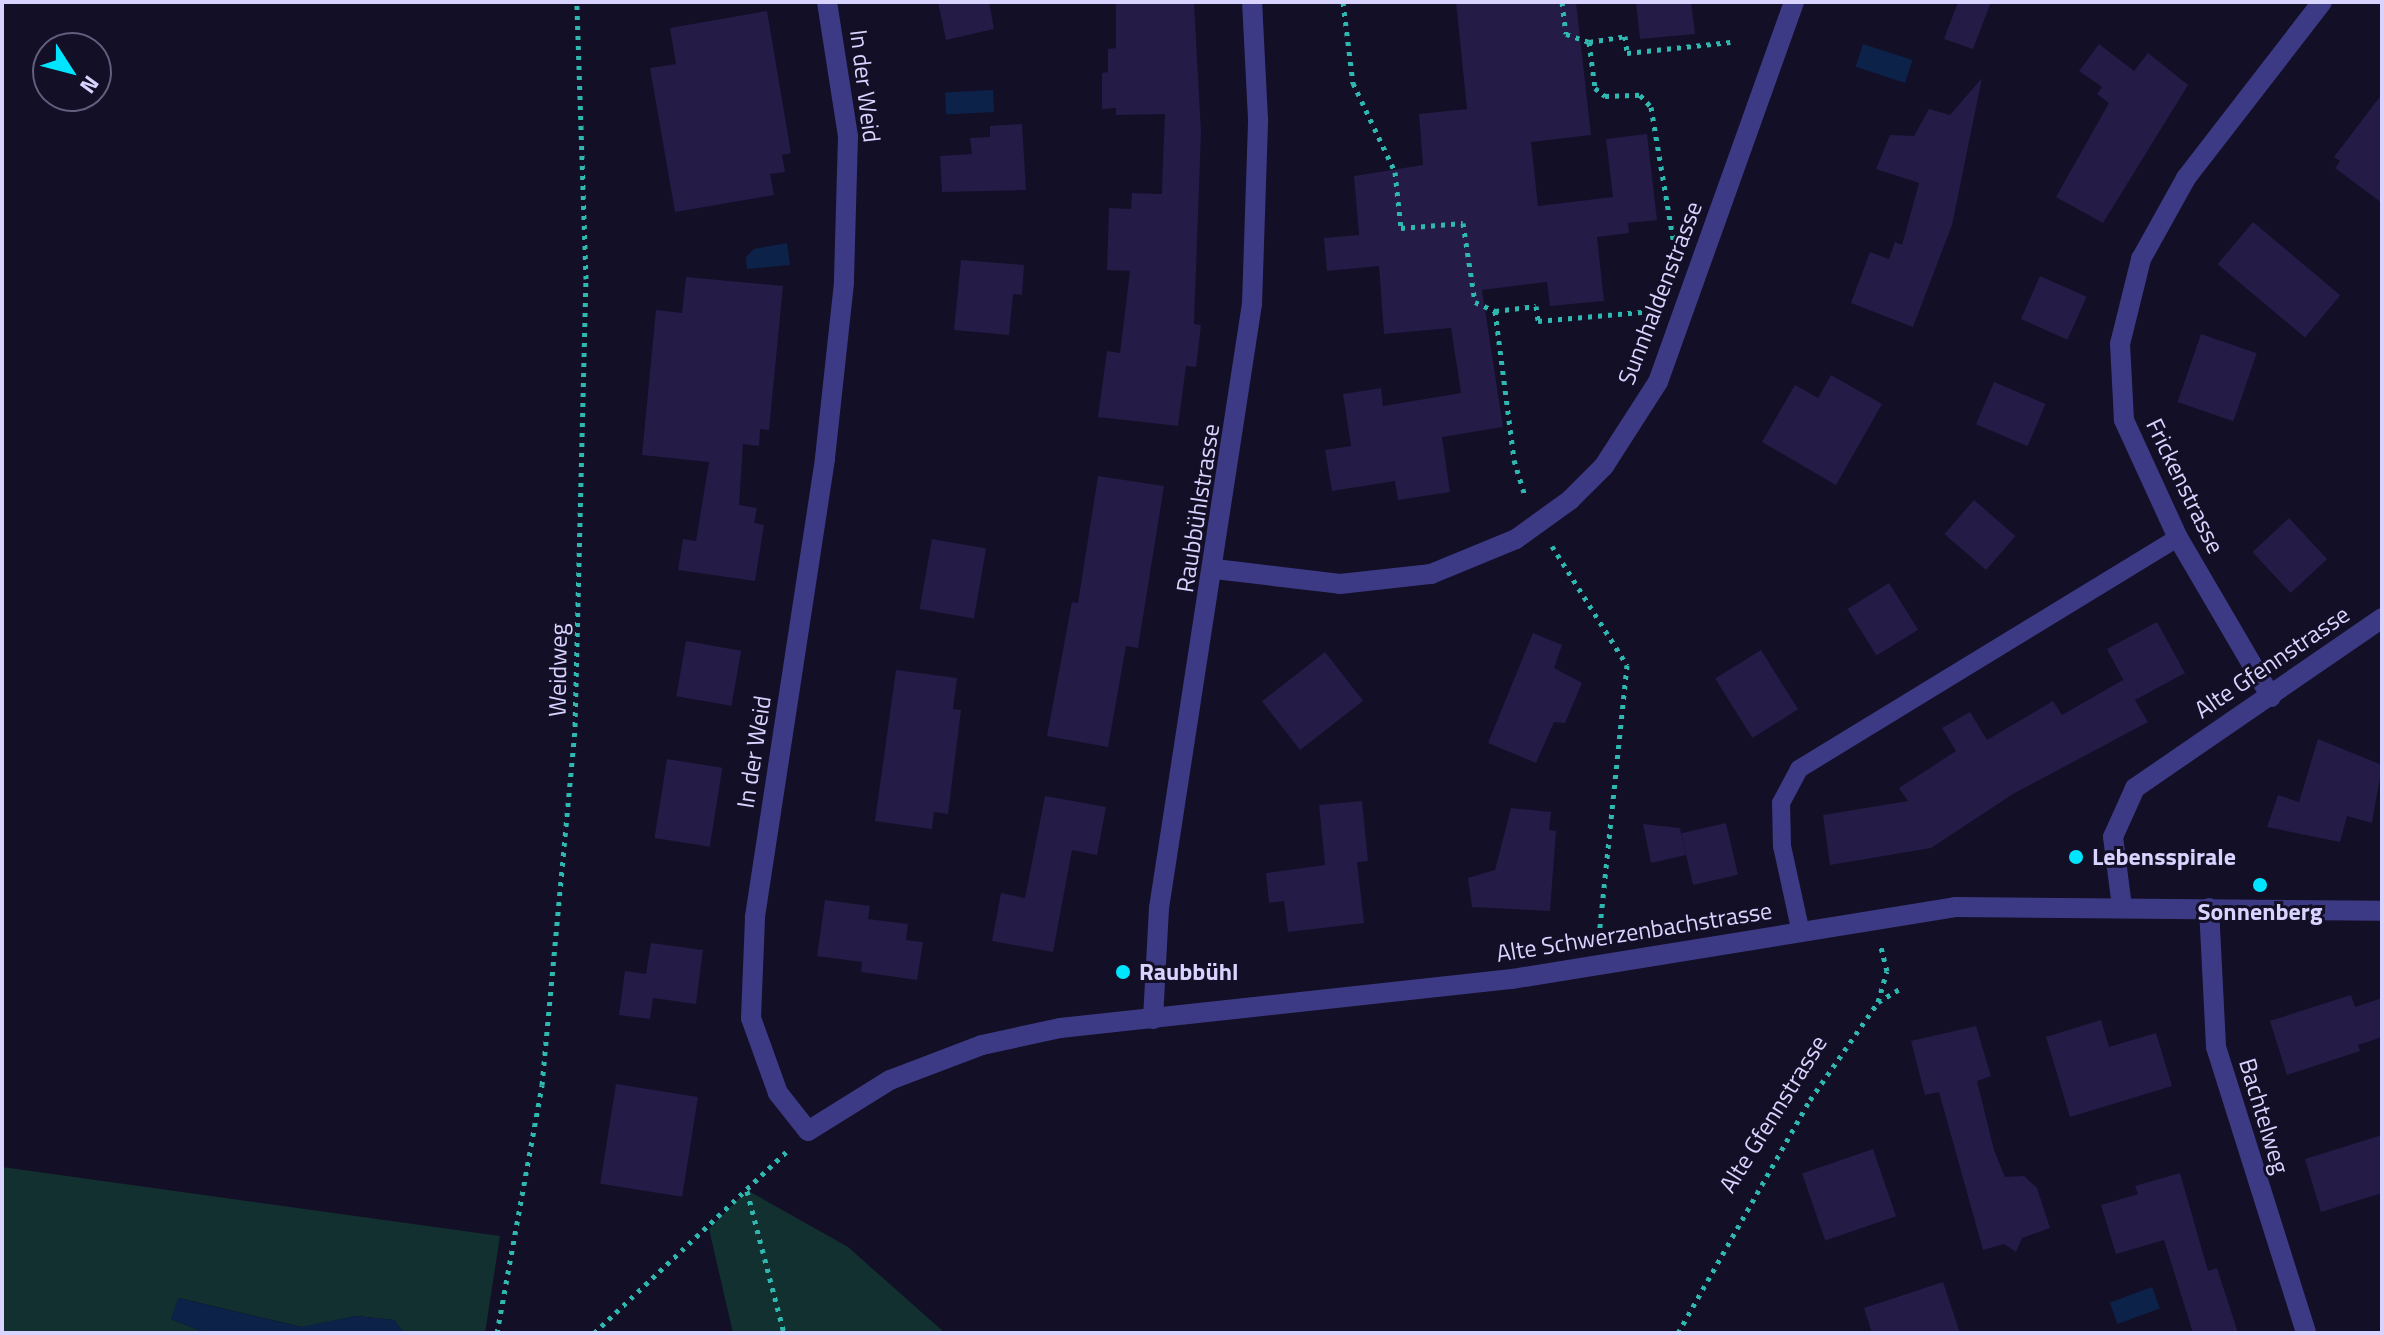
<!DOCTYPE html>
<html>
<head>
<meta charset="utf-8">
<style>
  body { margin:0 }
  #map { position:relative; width:2384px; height:1335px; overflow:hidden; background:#130f26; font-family:"Titillium Web",sans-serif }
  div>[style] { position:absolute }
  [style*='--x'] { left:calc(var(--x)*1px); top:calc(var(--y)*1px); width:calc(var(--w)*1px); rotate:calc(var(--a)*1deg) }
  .green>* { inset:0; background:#12302f }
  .water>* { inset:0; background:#0c2248; transform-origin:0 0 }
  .building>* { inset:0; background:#241b47; transform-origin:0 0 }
  .path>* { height:5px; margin-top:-2.5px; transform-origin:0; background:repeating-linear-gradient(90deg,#2fb8b0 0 4px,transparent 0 10px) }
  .service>* { height:18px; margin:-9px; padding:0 9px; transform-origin:9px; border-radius:9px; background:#3d3a85 }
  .minor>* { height:20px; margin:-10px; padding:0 10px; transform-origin:10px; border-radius:10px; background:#3d3a85 }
  .dots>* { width:22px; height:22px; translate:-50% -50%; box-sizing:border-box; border:4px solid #130f26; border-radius:50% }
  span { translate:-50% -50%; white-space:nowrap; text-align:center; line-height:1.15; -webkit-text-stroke:6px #130f26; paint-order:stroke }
  .street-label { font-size:24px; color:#d9d4ff }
  .poi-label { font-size:24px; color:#d9d4ff; font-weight:700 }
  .left { translate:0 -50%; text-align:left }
  .frame { position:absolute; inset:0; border:4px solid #d9d4ff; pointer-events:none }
  .north { position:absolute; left:32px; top:32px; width:80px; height:80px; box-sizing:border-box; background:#130f26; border:2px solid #625e7d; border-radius:50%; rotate:126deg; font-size:22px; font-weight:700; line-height:32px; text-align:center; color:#d9d4ff }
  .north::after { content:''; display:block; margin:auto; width:28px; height:36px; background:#00e5ff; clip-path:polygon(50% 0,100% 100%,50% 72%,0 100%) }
</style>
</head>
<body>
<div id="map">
  <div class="green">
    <div style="clip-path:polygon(2px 1167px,500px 1236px,485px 1333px,404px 1333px,394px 1320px,356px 1316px,302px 1327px,179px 1298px,171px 1319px,206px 1333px,2px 1333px)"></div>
    <div style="clip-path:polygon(747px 1190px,848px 1247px,945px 1333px,733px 1333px,709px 1229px)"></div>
  </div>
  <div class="water">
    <div style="left:1863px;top:44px;width:52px;height:24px;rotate:18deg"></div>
    <div style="left:993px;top:90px;width:22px;height:48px;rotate:87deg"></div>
    <div style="clip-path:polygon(787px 243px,790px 265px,747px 269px,746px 257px,754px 249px)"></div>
    <div style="left:2152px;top:1287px;width:23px;height:45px;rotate:70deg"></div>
    <div style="clip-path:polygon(178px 1298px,301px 1327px,356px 1316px,394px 1320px,404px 1333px,206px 1333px,171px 1319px)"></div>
  </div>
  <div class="building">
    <div style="clip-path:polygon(938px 2px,989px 2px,994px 29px,946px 40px)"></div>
    <div style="clip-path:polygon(1116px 2px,1194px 2px,1201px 132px,1194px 324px,1201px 325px,1196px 367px,1186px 366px,1178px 426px,1098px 417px,1107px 351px,1120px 353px,1130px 271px,1107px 270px,1109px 208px,1131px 209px,1132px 193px,1162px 194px,1163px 160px,1165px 114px,1116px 115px,1116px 108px,1102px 109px,1102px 73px,1108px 72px,1108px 49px,1116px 48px)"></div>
    <div style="clip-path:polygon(1456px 2px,1576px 2px,1591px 135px,1531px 142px,1538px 206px,1613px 197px,1606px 139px,1647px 134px,1657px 220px,1628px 223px,1629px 233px,1597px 237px,1604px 301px,1550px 306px,1547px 282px,1482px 290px,1503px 427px,1442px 437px,1450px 492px,1398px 500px,1395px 481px,1332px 491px,1325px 450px,1351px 446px,1343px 394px,1381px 388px,1383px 406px,1461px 393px,1451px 328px,1384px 334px,1379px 266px,1327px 271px,1324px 238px,1359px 235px,1354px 176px,1423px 165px,1419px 114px,1467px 109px)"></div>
    <div style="clip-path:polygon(1636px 2px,1691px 2px,1695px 34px,1640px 39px)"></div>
    <div style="clip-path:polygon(1958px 2px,1991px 2px,1973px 49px,1944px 39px)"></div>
    <div style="clip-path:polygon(767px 11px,791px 153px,782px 155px,785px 172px,770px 174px,774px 195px,675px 212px,650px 68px,676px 64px,670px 28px)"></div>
    <div style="clip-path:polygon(2099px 44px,2134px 71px,2148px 53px,2188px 85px,2103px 223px,2056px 197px,2109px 103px,2097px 94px,2102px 87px,2079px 71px)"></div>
    <div style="clip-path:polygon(1982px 78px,1952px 225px,1913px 327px,1851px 303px,1870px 252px,1889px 259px,1895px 242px,1902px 245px,1919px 183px,1876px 169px,1890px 135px,1914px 136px,1929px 109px,1950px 115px)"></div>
    <div style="clip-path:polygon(2382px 94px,2382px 203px,2335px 168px,2340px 161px,2334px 157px)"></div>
    <div style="clip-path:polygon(1022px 124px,1026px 190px,942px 192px,940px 156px,972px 154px,970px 138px,990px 137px,990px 126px)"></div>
    <div style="left:2253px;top:222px;width:114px;height:55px;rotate:40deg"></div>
    <div style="clip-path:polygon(961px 260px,1024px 265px,1022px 295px,1013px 294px,1009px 335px,954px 330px)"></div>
    <div style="left:2040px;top:276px;width:51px;height:47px;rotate:24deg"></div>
    <div style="clip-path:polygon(686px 277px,783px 286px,769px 430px,760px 429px,759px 446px,743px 444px,739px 505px,757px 508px,754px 523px,764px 525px,755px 581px,678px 570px,683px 539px,696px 541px,709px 462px,642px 455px,656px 310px,682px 313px)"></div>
    <div style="left:2201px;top:334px;width:59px;height:72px;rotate:19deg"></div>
    <div style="clip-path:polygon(1831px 375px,1882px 404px,1836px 485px,1762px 442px,1795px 385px,1818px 398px)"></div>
    <div style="left:1994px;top:382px;width:56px;height:46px;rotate:23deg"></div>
    <div style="clip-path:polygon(1098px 476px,1164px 486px,1138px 648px,1126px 646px,1108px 747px,1047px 736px,1072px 602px,1078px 603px)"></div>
    <div style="left:1974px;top:500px;width:55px;height:45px;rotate:41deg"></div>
    <div style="left:2289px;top:518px;width:56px;height:50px;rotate:47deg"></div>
    <div style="left:932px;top:539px;width:55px;height:71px;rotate:10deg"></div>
    <div style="left:1889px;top:583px;width:55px;height:49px;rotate:58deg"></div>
    <div style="clip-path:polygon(2157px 622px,2185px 673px,2135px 700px,2148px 722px,2013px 794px,1931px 848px,1830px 865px,1823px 815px,1908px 801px,1899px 788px,1956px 751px,1942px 728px,1970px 712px,1987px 740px,2053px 701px,2062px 715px,2123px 680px,2126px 685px,2107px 649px)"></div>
    <div style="clip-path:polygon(1533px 633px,1562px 645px,1554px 668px,1582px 683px,1565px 723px,1554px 722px,1536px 763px,1488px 743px)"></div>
    <div style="left:686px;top:641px;width:56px;height:56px;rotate:10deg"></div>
    <div style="left:1761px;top:650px;width:70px;height:54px;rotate:58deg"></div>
    <div style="left:1325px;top:652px;width:62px;height:80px;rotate:52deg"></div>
    <div style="clip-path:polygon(896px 670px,957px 678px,953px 709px,961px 710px,948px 814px,934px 812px,932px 829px,875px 821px)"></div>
    <div style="clip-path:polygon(2318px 739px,2382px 765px,2372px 823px,2347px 816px,2340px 842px,2267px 827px,2278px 795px,2299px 802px)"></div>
    <div style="left:667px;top:759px;width:56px;height:80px;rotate:9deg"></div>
    <div style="clip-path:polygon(1045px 796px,1106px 807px,1097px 855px,1072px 850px,1053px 952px,992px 941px,1001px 893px,1025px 898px)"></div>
    <div style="clip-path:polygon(1362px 801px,1368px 861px,1357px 862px,1364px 923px,1288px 932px,1284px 901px,1269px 903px,1266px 873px,1325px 865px,1319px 805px)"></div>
    <div style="clip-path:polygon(1511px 808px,1551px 812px,1549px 830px,1556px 831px,1550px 911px,1472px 907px,1468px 878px,1495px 870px)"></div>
    <div style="left:1726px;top:823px;width:53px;height:46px;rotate:77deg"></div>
    <div style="clip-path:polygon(1643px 824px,1680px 828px,1686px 855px,1651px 863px)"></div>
    <div style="clip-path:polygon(825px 900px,870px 906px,868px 919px,908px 924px,906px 940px,923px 942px,917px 980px,861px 972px,862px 962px,817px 956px)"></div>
    <div style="clip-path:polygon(651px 943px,703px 950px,696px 1004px,653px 998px,650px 1019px,619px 1015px,625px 971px,646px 974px)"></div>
    <div style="clip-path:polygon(2351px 995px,2355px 1007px,2382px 998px,2382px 1037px,2358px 1045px,2360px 1051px,2287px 1075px,2270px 1021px)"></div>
    <div style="clip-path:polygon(2101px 1020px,2109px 1047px,2156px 1033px,2172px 1086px,2070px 1117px,2046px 1037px)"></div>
    <div style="clip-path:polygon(1976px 1026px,1991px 1076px,1977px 1081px,1994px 1150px,2005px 1177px,2024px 1176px,2037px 1188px,2050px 1228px,2022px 1238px,2016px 1252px,2004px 1244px,1983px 1250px,1939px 1092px,1925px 1095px,1911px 1041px)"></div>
    <div style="left:616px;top:1084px;width:83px;height:101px;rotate:9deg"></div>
    <div style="clip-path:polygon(2382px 1135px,2382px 1193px,2321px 1212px,2305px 1159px)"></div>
    <div style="left:1873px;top:1149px;width:71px;height:75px;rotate:71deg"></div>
    <div style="clip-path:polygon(2180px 1173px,2208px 1271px,2217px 1268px,2238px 1333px,2193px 1333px,2164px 1240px,2116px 1254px,2101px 1205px,2138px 1194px,2135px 1186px)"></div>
    <div style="clip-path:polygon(1943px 1282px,1960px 1333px,1872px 1333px,1864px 1308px)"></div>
  </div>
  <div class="path">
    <div style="--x:1343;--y:2;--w:82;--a:83"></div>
    <div style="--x:1353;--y:83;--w:98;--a:64.7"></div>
    <div style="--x:1395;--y:172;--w:56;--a:83.9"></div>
    <div style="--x:1401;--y:228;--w:62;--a:-4.6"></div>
    <div style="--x:1463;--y:223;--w:80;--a:81.4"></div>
    <div style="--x:1475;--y:302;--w:22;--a:24"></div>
    <div style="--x:1495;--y:311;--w:150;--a:82.7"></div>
    <div style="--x:1514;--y:460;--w:37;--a:73"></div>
    <div style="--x:1562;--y:2;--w:32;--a:83"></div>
    <div style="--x:1566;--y:34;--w:24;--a:19"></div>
    <div style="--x:1589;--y:42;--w:46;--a:82.6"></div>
    <div style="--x:1595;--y:88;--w:13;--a:39"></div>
    <div style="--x:1605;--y:96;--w:35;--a:-2"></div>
    <div style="--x:1640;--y:95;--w:16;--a:47"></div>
    <div style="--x:1651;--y:107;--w:146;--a:80.5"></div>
    <div style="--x:1589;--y:42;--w:36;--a:-9"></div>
    <div style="--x:1625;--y:36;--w:17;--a:83"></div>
    <div style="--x:1627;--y:53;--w:104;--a:-6.1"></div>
    <div style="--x:1495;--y:311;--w:41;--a:-7"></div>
    <div style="--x:1536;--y:306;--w:15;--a:82"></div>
    <div style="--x:1538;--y:321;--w:115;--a:-5"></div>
    <div style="--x:1552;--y:546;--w:141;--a:57.8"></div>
    <div style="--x:1627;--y:665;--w:273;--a:95.9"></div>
    <div style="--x:1878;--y:1002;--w:27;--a:-31"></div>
    <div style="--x:747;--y:1191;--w:147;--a:75.4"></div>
    <div style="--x:497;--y:1333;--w:252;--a:-79.7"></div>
    <div style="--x:542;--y:1085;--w:361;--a:-84.7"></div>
    <div style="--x:575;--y:726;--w:447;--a:-88.6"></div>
    <div style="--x:586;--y:279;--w:277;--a:-91.9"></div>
    <div style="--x:594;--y:1333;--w:267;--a:-43.3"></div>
    <div style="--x:1678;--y:1333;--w:268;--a:-60.5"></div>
    <div style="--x:1810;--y:1100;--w:119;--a:-55.2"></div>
    <div style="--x:1878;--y:1002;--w:32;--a:-74"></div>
    <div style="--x:1887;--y:971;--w:25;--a:-104"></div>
  </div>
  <div class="service">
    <div style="--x:1801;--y:933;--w:89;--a:-102.3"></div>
    <div style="--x:1782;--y:846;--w:43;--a:-91.3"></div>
    <div style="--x:1781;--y:803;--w:38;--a:-62"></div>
    <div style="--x:1799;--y:769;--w:444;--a:-31.4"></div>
  </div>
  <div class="minor">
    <div style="--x:827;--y:2;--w:136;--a:81.1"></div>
    <div style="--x:848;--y:136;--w:147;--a:91.6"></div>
    <div style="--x:844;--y:283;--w:177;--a:96.2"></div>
    <div style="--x:825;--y:459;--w:464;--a:98.7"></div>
    <div style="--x:755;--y:918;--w:100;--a:92.3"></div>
    <div style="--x:751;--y:1018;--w:80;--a:70.2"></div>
    <div style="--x:778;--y:1093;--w:48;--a:51.7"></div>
    <div style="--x:808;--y:1131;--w:97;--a:-31.9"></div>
    <div style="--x:890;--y:1080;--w:98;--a:-20.8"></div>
    <div style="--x:982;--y:1045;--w:80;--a:-12.3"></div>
    <div style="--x:1060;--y:1028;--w:455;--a:-6.2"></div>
    <div style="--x:1512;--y:979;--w:449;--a:-9.2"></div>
    <div style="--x:1955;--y:907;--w:427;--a:0.5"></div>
    <div style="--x:1215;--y:569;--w:126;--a:6.8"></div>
    <div style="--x:1340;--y:584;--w:92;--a:-6.3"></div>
    <div style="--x:1431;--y:574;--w:92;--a:-22.4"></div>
    <div style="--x:1516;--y:539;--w:67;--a:-35.8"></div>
    <div style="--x:1570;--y:500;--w:48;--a:-45"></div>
    <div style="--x:1604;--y:466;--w:100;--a:-57.3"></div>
    <div style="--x:1658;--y:382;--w:404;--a:-70.3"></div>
    <div style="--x:2271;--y:697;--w:184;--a:-120.3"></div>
    <div style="--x:2178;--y:538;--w:130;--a:-114.6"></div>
    <div style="--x:2124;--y:420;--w:76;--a:-93"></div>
    <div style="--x:2120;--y:344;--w:88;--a:-76.1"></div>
    <div style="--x:2141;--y:259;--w:93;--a:-60.9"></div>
    <div style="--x:2186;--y:178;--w:222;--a:-52.3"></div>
    <div style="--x:2122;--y:907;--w:71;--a:-97.3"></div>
    <div style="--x:2113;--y:837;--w:54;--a:-65.8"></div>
    <div style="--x:2135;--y:788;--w:300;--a:-34.5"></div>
    <div style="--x:2209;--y:908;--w:139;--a:87.1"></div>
    <div style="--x:2216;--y:1047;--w:300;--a:72.5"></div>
    <div style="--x:1153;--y:1019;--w:111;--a:-86.9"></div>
    <div style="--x:1159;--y:908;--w:611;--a:-81.25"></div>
    <div style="--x:1252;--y:304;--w:185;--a:-88.1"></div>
    <div style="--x:1258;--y:119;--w:117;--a:-92.9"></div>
  </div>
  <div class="dots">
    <div style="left:2076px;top:857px;background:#00e5ff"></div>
    <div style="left:2260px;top:885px;background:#00e5ff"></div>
    <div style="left:1123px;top:972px;background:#00e5ff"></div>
  </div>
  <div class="street-label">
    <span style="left:865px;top:86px;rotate:83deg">In der Weid</span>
    <span style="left:1660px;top:293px;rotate:-69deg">Sunnhaldenstrasse</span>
    <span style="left:2185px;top:486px;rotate:64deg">Frickenstrasse</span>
    <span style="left:1198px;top:508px;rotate:-81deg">Raubbühlstrasse</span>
    <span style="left:2272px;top:662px;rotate:-34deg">Alte Gfennstrasse</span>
    <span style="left:558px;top:670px;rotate:-89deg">Weidweg</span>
    <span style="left:754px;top:752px;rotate:-81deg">In der Weid</span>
    <span style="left:1634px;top:932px;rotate:-9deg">Alte Schwerzenbachstrasse</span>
    <span style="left:1773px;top:1114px;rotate:-58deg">Alte Gfennstrasse</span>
    <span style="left:2264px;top:1116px;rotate:73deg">Bachtelweg</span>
  </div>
  <div class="poi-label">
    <span class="left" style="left:2092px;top:857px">Lebensspirale</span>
    <span style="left:2260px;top:912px">Sonnenberg</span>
    <span class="left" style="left:1139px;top:972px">Raubbühl</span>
  </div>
  <div class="frame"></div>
  <div class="north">N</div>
</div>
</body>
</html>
